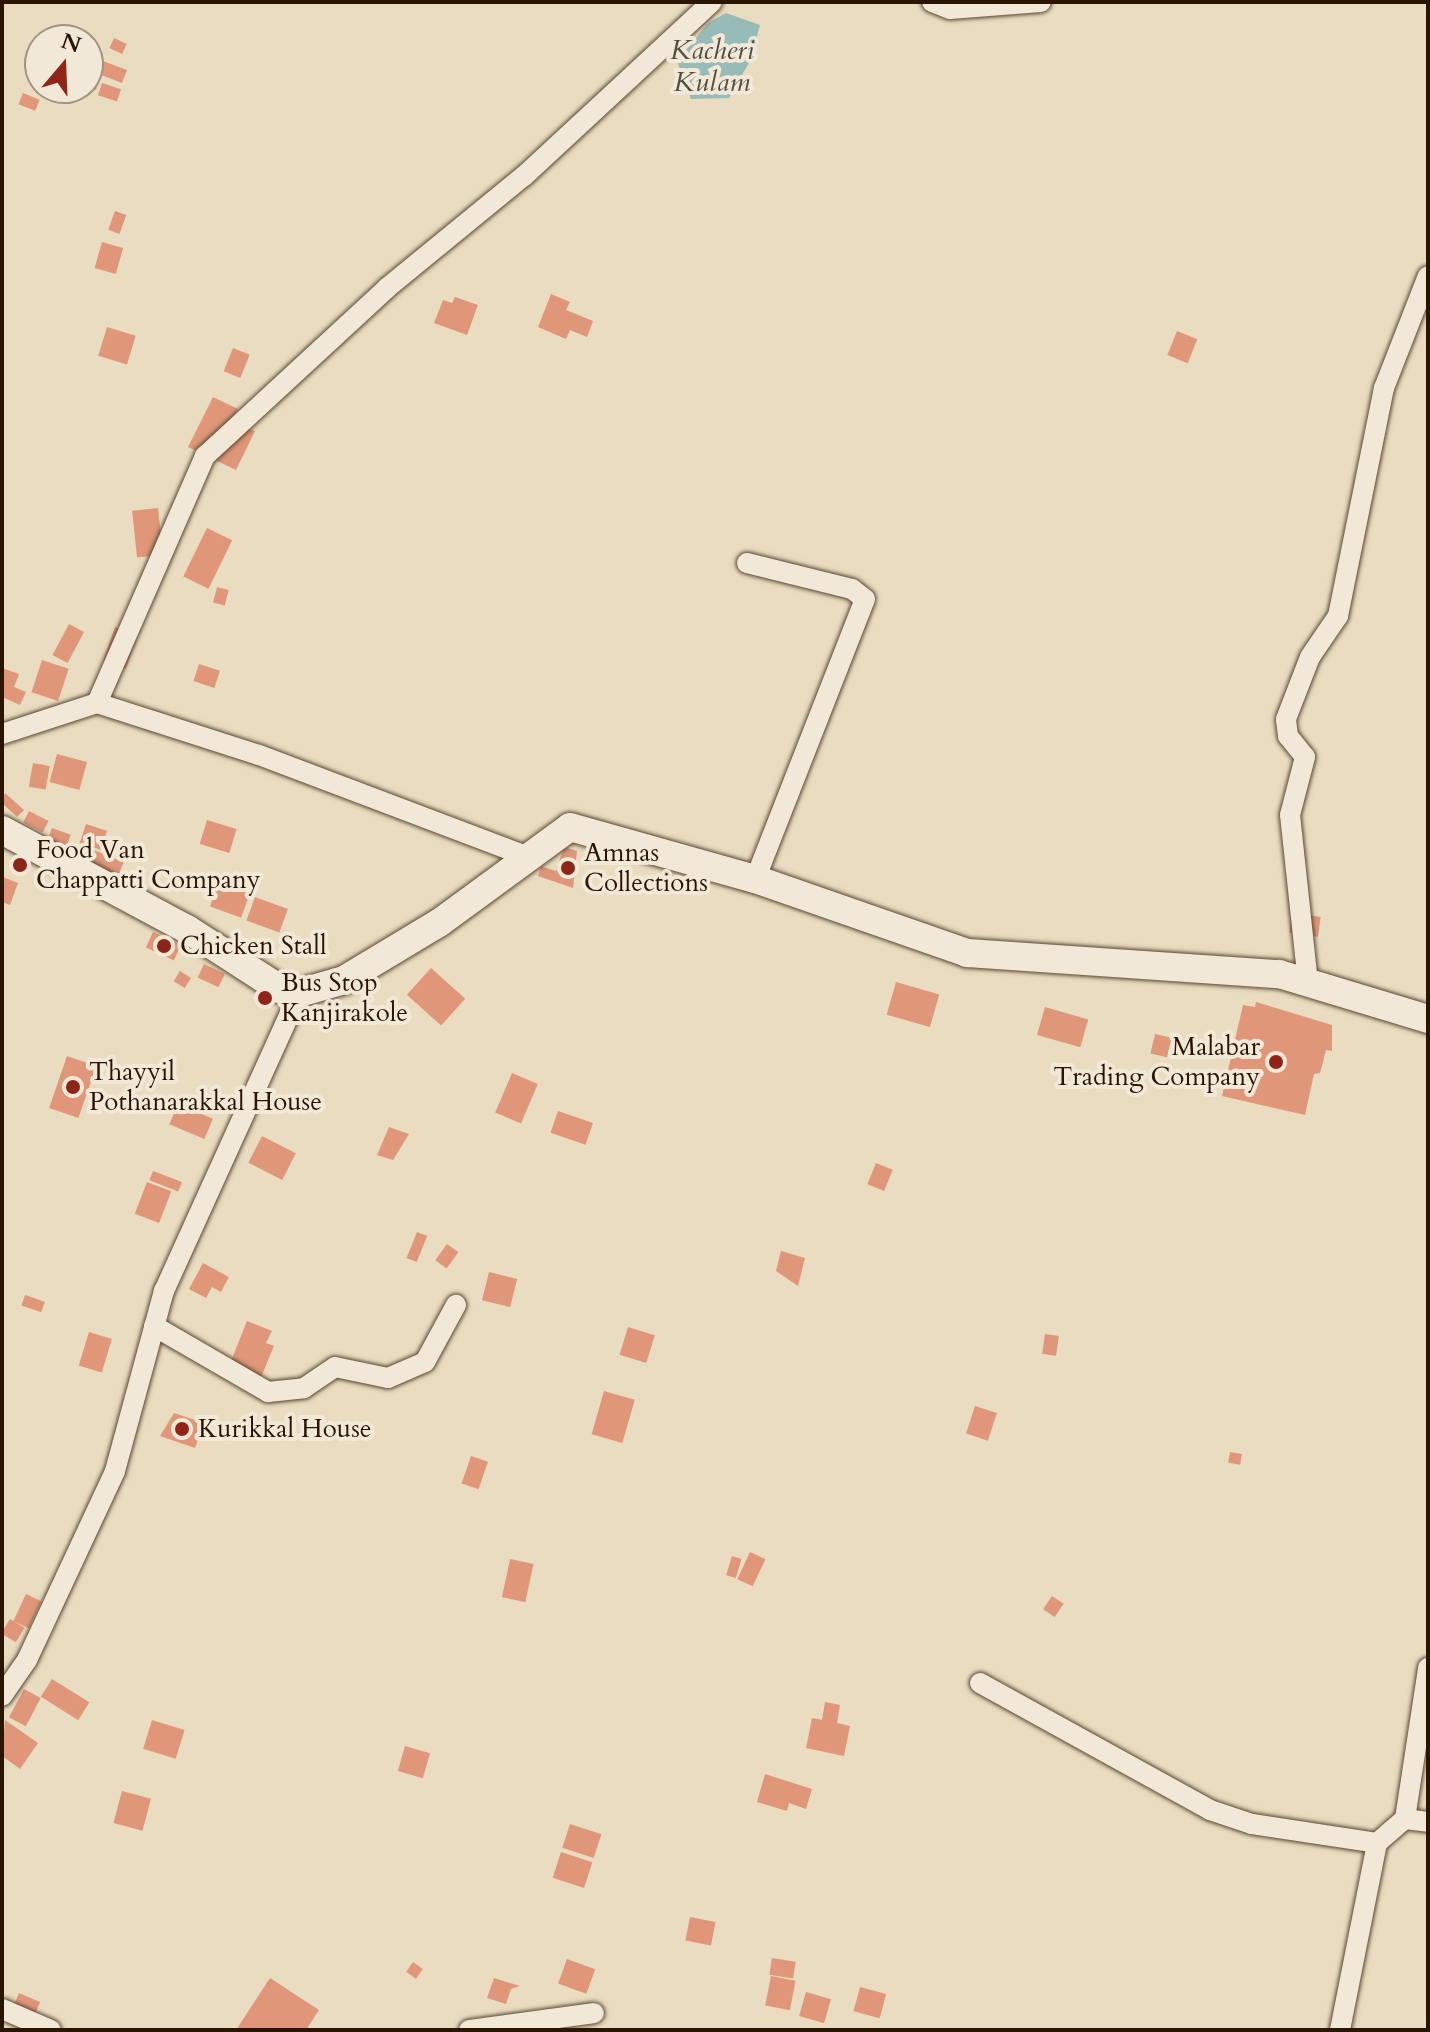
<!DOCTYPE html>
<html>
<head>
<meta charset="utf-8">
<style>
  body { margin:0 }
  #map { position:relative; width:1430px; height:2032px; overflow:hidden; background:#e9dcc1; font-family:Cardo,serif }
  div>[style] { position:absolute }
  [style*='--x'] { left:calc(var(--x)*1px); top:calc(var(--y)*1px); width:calc(var(--w)*1px); rotate:calc(var(--a)*1deg) }
  .water>* { inset:0; background:#97bbb6 }
  .building>* { inset:0; background:#e09779; transform-origin:0 0 }
  .roads { filter:drop-shadow(0 0 2px #5a4731) drop-shadow(0 0 2px #5a4731) }
  .street>* { height:20px; margin:-10px; padding:0 10px; transform-origin:10px; border-radius:10px; background:#f1e8d7 }
  .secondary>* { height:28px; margin:-14px; padding:0 14px; transform-origin:14px; border-radius:14px; background:#f1e8d7 }
  .dots>* { width:22px; height:22px; translate:-50% -50%; box-sizing:border-box; border:4px solid #f1e8d7; border-radius:50% }
  span { translate:-50% -50%; white-space:nowrap; text-align:center; line-height:1.15; -webkit-text-stroke:8px #f1e8d7; paint-order:stroke }
  .poi-label { font-size:26px; color:#2a1501 }
  .left { translate:0 -50%; text-align:left }
  .right { translate:-100% -50%; text-align:right }
  .water-label { font-size:28px; color:#504f40; font-style:italic }
  .frame { position:absolute; inset:0; border:4px solid #2a1501; pointer-events:none }
  .north { position:absolute; left:24px; top:24px; width:80px; height:80px; box-sizing:border-box; background:#f1e8d7; border:2px solid #a19481; border-radius:50%; rotate:19deg; font-size:22px; font-weight:700; line-height:32px; text-align:center; color:#2a1501 }
  .north::after { content:''; display:block; margin:auto; width:28px; height:36px; background:#8f2418; clip-path:polygon(50% 0,100% 100%,50% 72%,0 100%) }
</style>
</head>
<body>
<div id="map">
  <div class="water">
    <div style="clip-path:polygon(726px 13px,760px 25px,750px 61px,729px 98px,691px 99px,677px 61px,708px 23px)"></div>
  </div>
  <div class="building">
    <div style="left:114px;top:38px;width:14px;height:11px;rotate:25deg"></div>
    <div style="clip-path:polygon(95px 58px,127px 70px,122px 83px,101px 75px,96px 90px,88px 87px)"></div>
    <div style="left:102px;top:83px;width:20px;height:13px;rotate:18deg"></div>
    <div style="left:23px;top:93px;width:18px;height:12px;rotate:22deg"></div>
    <div style="left:115px;top:211px;width:12px;height:20px;rotate:20deg"></div>
    <div style="left:102px;top:242px;width:22px;height:27px;rotate:16deg"></div>
    <div style="clip-path:polygon(551px 294px,570px 302px,566px 310px,593px 321px,587px 337px,570px 330px,566px 339px,538px 327px)"></div>
    <div style="clip-path:polygon(455px 297px,478px 305px,467px 335px,434px 323px,443px 300px,452px 303px)"></div>
    <div style="left:107px;top:327px;width:30px;height:30px;rotate:17deg"></div>
    <div style="left:1177px;top:331px;width:22px;height:26px;rotate:22deg"></div>
    <div style="left:233px;top:348px;width:18px;height:25px;rotate:22deg"></div>
    <div style="clip-path:polygon(213px 397px,238px 409px,232px 421px,255px 431px,236px 470px,188px 447px)"></div>
    <div style="left:158px;top:508px;width:47px;height:26px;rotate:84deg"></div>
    <div style="left:207px;top:528px;width:28px;height:54px;rotate:26deg"></div>
    <div style="left:217px;top:587px;width:12px;height:16px;rotate:14deg"></div>
    <div style="left:69px;top:624px;width:17px;height:35px;rotate:28deg"></div>
    <div style="left:115px;top:627px;width:24px;height:36px;rotate:19deg"></div>
    <div style="left:42px;top:660px;width:28px;height:34px;rotate:18deg"></div>
    <div style="left:199px;top:664px;width:22px;height:18px;rotate:18deg"></div>
    <div style="clip-path:polygon(2px 668px,19px 674px,14px 687px,26px 692px,20px 705px,2px 697px)"></div>
    <div style="left:57px;top:754px;width:31px;height:29px;rotate:15deg"></div>
    <div style="left:33px;top:763px;width:17px;height:24px;rotate:10deg"></div>
    <div style="clip-path:polygon(5px 793px,24px 810px,17px 817px,2px 803px)"></div>
    <div style="left:29px;top:811px;width:22px;height:13px;rotate:27deg"></div>
    <div style="left:207px;top:820px;width:31px;height:25px;rotate:17deg"></div>
    <div style="left:86px;top:824px;width:22px;height:20px;rotate:18deg"></div>
    <div style="left:52px;top:828px;width:20px;height:13px;rotate:20deg"></div>
    <div style="clip-path:polygon(564px 847px,577px 851px,573px 888px,538px 876px,541px 866px,556px 871px)"></div>
    <div style="left:94px;top:850px;width:32px;height:16px;rotate:22deg"></div>
    <div style="clip-path:polygon(3px 877px,18px 883px,10px 905px,2px 902px)"></div>
    <div style="left:219px;top:882px;width:33px;height:26px;rotate:20deg"></div>
    <div style="left:255px;top:897px;width:35px;height:25px;rotate:20deg"></div>
    <div style="left:1292px;top:913px;width:29px;height:20px;rotate:8deg"></div>
    <div style="left:153px;top:932px;width:31px;height:17px;rotate:25deg"></div>
    <div style="left:204px;top:964px;width:23px;height:15px;rotate:25deg"></div>
    <div style="left:431px;top:968px;width:46px;height:36px;rotate:42deg"></div>
    <div style="left:180px;top:971px;width:13px;height:12px;rotate:32deg"></div>
    <div style="left:896px;top:982px;width:45px;height:34px;rotate:16deg"></div>
    <div style="clip-path:polygon(1256px 1002px,1332px 1025px,1332px 1051px,1326px 1050px,1320px 1073px,1314px 1074px,1305px 1115px,1222px 1096px,1243px 1005px,1255px 1007px)"></div>
    <div style="left:1045px;top:1007px;width:45px;height:29px;rotate:16deg"></div>
    <div style="left:1155px;top:1034px;width:17px;height:20px;rotate:13deg"></div>
    <div style="left:67px;top:1056px;width:31px;height:55px;rotate:19deg"></div>
    <div style="left:512px;top:1073px;width:28px;height:43px;rotate:23deg"></div>
    <div style="left:178px;top:1104px;width:38px;height:22px;rotate:23deg"></div>
    <div style="left:558px;top:1111px;width:37px;height:23px;rotate:19deg"></div>
    <div style="clip-path:polygon(389px 1127px,409px 1134px,393px 1160px,377px 1155px)"></div>
    <div style="left:262px;top:1136px;width:38px;height:30px;rotate:27deg"></div>
    <div style="left:876px;top:1163px;width:18px;height:23px;rotate:22deg"></div>
    <div style="left:153px;top:1171px;width:31px;height:10px;rotate:21deg"></div>
    <div style="left:147px;top:1182px;width:26px;height:34px;rotate:21deg"></div>
    <div style="left:417px;top:1232px;width:11px;height:28px;rotate:22deg"></div>
    <div style="left:447px;top:1244px;width:14px;height:20px;rotate:36deg"></div>
    <div style="clip-path:polygon(781px 1251px,805px 1258px,798px 1286px,776px 1271px)"></div>
    <div style="clip-path:polygon(203px 1263px,229px 1277px,221px 1292px,212px 1287px,206px 1298px,189px 1289px)"></div>
    <div style="left:489px;top:1272px;width:29px;height:29px;rotate:14deg"></div>
    <div style="left:25px;top:1295px;width:21px;height:11px;rotate:19deg"></div>
    <div style="clip-path:polygon(247px 1321px,272px 1331px,266px 1343px,274px 1346px,259px 1382px,231px 1361px)"></div>
    <div style="left:628px;top:1327px;width:28px;height:29px;rotate:17deg"></div>
    <div style="left:89px;top:1332px;width:24px;height:35px;rotate:17deg"></div>
    <div style="left:1045px;top:1334px;width:14px;height:20px;rotate:8deg"></div>
    <div style="left:604px;top:1391px;width:32px;height:45px;rotate:16deg"></div>
    <div style="left:975px;top:1406px;width:23px;height:29px;rotate:18deg"></div>
    <div style="clip-path:polygon(174px 1413px,204px 1423px,195px 1448px,160px 1436px)"></div>
    <div style="left:1230px;top:1452px;width:12px;height:11px;rotate:9deg"></div>
    <div style="left:471px;top:1456px;width:18px;height:29px;rotate:19deg"></div>
    <div style="left:750px;top:1552px;width:17px;height:30px;rotate:25deg"></div>
    <div style="left:732px;top:1556px;width:10px;height:20px;rotate:17deg"></div>
    <div style="left:510px;top:1559px;width:24px;height:39px;rotate:12deg"></div>
    <div style="left:26px;top:1594px;width:17px;height:30px;rotate:25deg"></div>
    <div style="left:1052px;top:1596px;width:14px;height:16px;rotate:34deg"></div>
    <div style="left:10px;top:1619px;width:17px;height:17px;rotate:31deg"></div>
    <div style="left:52px;top:1679px;width:44px;height:21px;rotate:32deg"></div>
    <div style="left:24px;top:1689px;width:19px;height:32px;rotate:28deg"></div>
    <div style="clip-path:polygon(825px 1702px,840px 1705px,837px 1723px,850px 1726px,844px 1756px,806px 1748px,812px 1718px,822px 1720px)"></div>
    <div style="clip-path:polygon(5px 1720px,38px 1743px,20px 1769px,2px 1756px)"></div>
    <div style="left:152px;top:1720px;width:34px;height:30px;rotate:17deg"></div>
    <div style="left:405px;top:1746px;width:26px;height:26px;rotate:16deg"></div>
    <div style="clip-path:polygon(765px 1774px,812px 1789px,806px 1809px,789px 1803px,787px 1811px,757px 1802px)"></div>
    <div style="left:122px;top:1791px;width:30px;height:33px;rotate:15deg"></div>
    <div style="left:570px;top:1824px;width:33px;height:25px;rotate:18deg"></div>
    <div style="left:561px;top:1852px;width:33px;height:27px;rotate:18deg"></div>
    <div style="left:690px;top:1917px;width:26px;height:24px;rotate:11deg"></div>
    <div style="left:772px;top:1958px;width:24px;height:17px;rotate:9deg"></div>
    <div style="left:567px;top:1959px;width:30px;height:26px;rotate:20deg"></div>
    <div style="left:413px;top:1962px;width:12px;height:12px;rotate:35deg"></div>
    <div style="left:771px;top:1976px;width:25px;height:30px;rotate:11deg"></div>
    <div style="clip-path:polygon(270px 1978px,319px 2010px,306px 2030px,236px 2030px)"></div>
    <div style="clip-path:polygon(494px 1978px,520px 1986px,511px 1989px,506px 2004px,487px 1998px)"></div>
    <div style="left:860px;top:1987px;width:27px;height:25px;rotate:15deg"></div>
    <div style="left:806px;top:1992px;width:26px;height:25px;rotate:16deg"></div>
    <div style="left:19px;top:1993px;width:23px;height:17px;rotate:23deg"></div>
  </div>
  <div class="roads">
    <div class="street">
      <div style="--x:932;--y:2;--w:19;--a:21"></div>
      <div style="--x:950;--y:9;--w:91;--a:-4.4"></div>
      <div style="--x:747;--y:563;--w:108;--a:13.9"></div>
      <div style="--x:852;--y:589;--w:16;--a:38"></div>
      <div style="--x:865;--y:599;--w:301;--a:111.4"></div>
      <div style="--x:97;--y:703;--w:170;--a:17.8"></div>
      <div style="--x:259;--y:755;--w:285;--a:20.7"></div>
      <div style="--x:2;--y:734;--w:100;--a:-18.1"></div>
      <div style="--x:97;--y:703;--w:270;--a:-66.4"></div>
      <div style="--x:205;--y:456;--w:248;--a:-42.7"></div>
      <div style="--x:387;--y:288;--w:177;--a:-39.3"></div>
      <div style="--x:524;--y:176;--w:256;--a:-42.8"></div>
      <div style="--x:1308;--y:983;--w:169;--a:-96.1"></div>
      <div style="--x:1290;--y:815;--w:60;--a:-75.5"></div>
      <div style="--x:1305;--y:757;--w:27;--a:-129"></div>
      <div style="--x:1288;--y:736;--w:17;--a:-97"></div>
      <div style="--x:1286;--y:719;--w:66;--a:-68.8"></div>
      <div style="--x:1310;--y:657;--w:50;--a:-55.7"></div>
      <div style="--x:1338;--y:616;--w:233;--a:-78.6"></div>
      <div style="--x:1384;--y:388;--w:120;--a:-68.6"></div>
      <div style="--x:154;--y:1326;--w:132;--a:30.1"></div>
      <div style="--x:268;--y:1392;--w:36;--a:-6"></div>
      <div style="--x:304;--y:1388;--w:37;--a:-34"></div>
      <div style="--x:335;--y:1367;--w:54;--a:11.7"></div>
      <div style="--x:388;--y:1378;--w:40;--a:-23.4"></div>
      <div style="--x:425;--y:1362;--w:65;--a:-61.5"></div>
      <div style="--x:980;--y:1683;--w:263;--a:28.9"></div>
      <div style="--x:1210;--y:1810;--w:44;--a:18.4"></div>
      <div style="--x:1252;--y:1824;--w:126;--a:8.6"></div>
      <div style="--x:1377;--y:1843;--w:37;--a:-41"></div>
      <div style="--x:1405;--y:1819;--w:153;--a:-81.3"></div>
      <div style="--x:2;--y:1696;--w:44;--a:-55.2"></div>
      <div style="--x:27;--y:1660;--w:208;--a:-65"></div>
      <div style="--x:115;--y:1471;--w:187;--a:-74.8"></div>
      <div style="--x:164;--y:1291;--w:327;--a:-65.6"></div>
      <div style="--x:1405;--y:1819;--w:23;--a:7"></div>
      <div style="--x:2;--y:2009;--w:53;--a:23.2"></div>
      <div style="--x:469;--y:2030;--w:126;--a:-7.7"></div>
      <div style="--x:1340;--y:2030;--w:191;--a:-78.8"></div>
    </div>
    <div class="secondary">
      <div style="--x:2;--y:830;--w:210;--a:28.2"></div>
      <div style="--x:187;--y:929;--w:111;--a:32.8"></div>
      <div style="--x:280;--y:989;--w:19;--a:12"></div>
      <div style="--x:299;--y:993;--w:47;--a:-16.1"></div>
      <div style="--x:344;--y:980;--w:111;--a:-31"></div>
      <div style="--x:439;--y:923;--w:162;--a:-36.2"></div>
      <div style="--x:570;--y:827;--w:192;--a:15.7"></div>
      <div style="--x:755;--y:879;--w:225;--a:19.2"></div>
      <div style="--x:967;--y:953;--w:313;--a:3.9"></div>
      <div style="--x:1279;--y:974;--w:156;--a:16.8"></div>
    </div>
  </div>
  <div class="dots">
    <div style="left:20px;top:865px;background:#8f2418"></div>
    <div style="left:568px;top:868px;background:#8f2418"></div>
    <div style="left:164px;top:946px;background:#8f2418"></div>
    <div style="left:265px;top:998px;background:#8f2418"></div>
    <div style="left:1276px;top:1062px;background:#8f2418"></div>
    <div style="left:73px;top:1087px;background:#8f2418"></div>
    <div style="left:182px;top:1429px;background:#8f2418"></div>
  </div>
  <div class="poi-label">
    <span class="left" style="left:36px;top:865px">Food Van<br>Chappatti Company</span>
    <span class="left" style="left:584px;top:868px">Amnas<br>Collections</span>
    <span class="left" style="left:180px;top:946px">Chicken Stall</span>
    <span class="left" style="left:281px;top:998px">Bus Stop<br>Kanjirakole</span>
    <span class="right" style="left:1260px;top:1062px">Malabar<br>Trading Company</span>
    <span class="left" style="left:89px;top:1087px">Thayyil<br>Pothanarakkal House</span>
    <span class="left" style="left:198px;top:1429px">Kurikkal House</span>
  </div>
  <div class="water-label">
    <span style="left:712px;top:66px">Kacheri<br>Kulam</span>
  </div>
  <div class="frame"></div>
  <div class="north">N</div>
</div>
</body>
</html>
